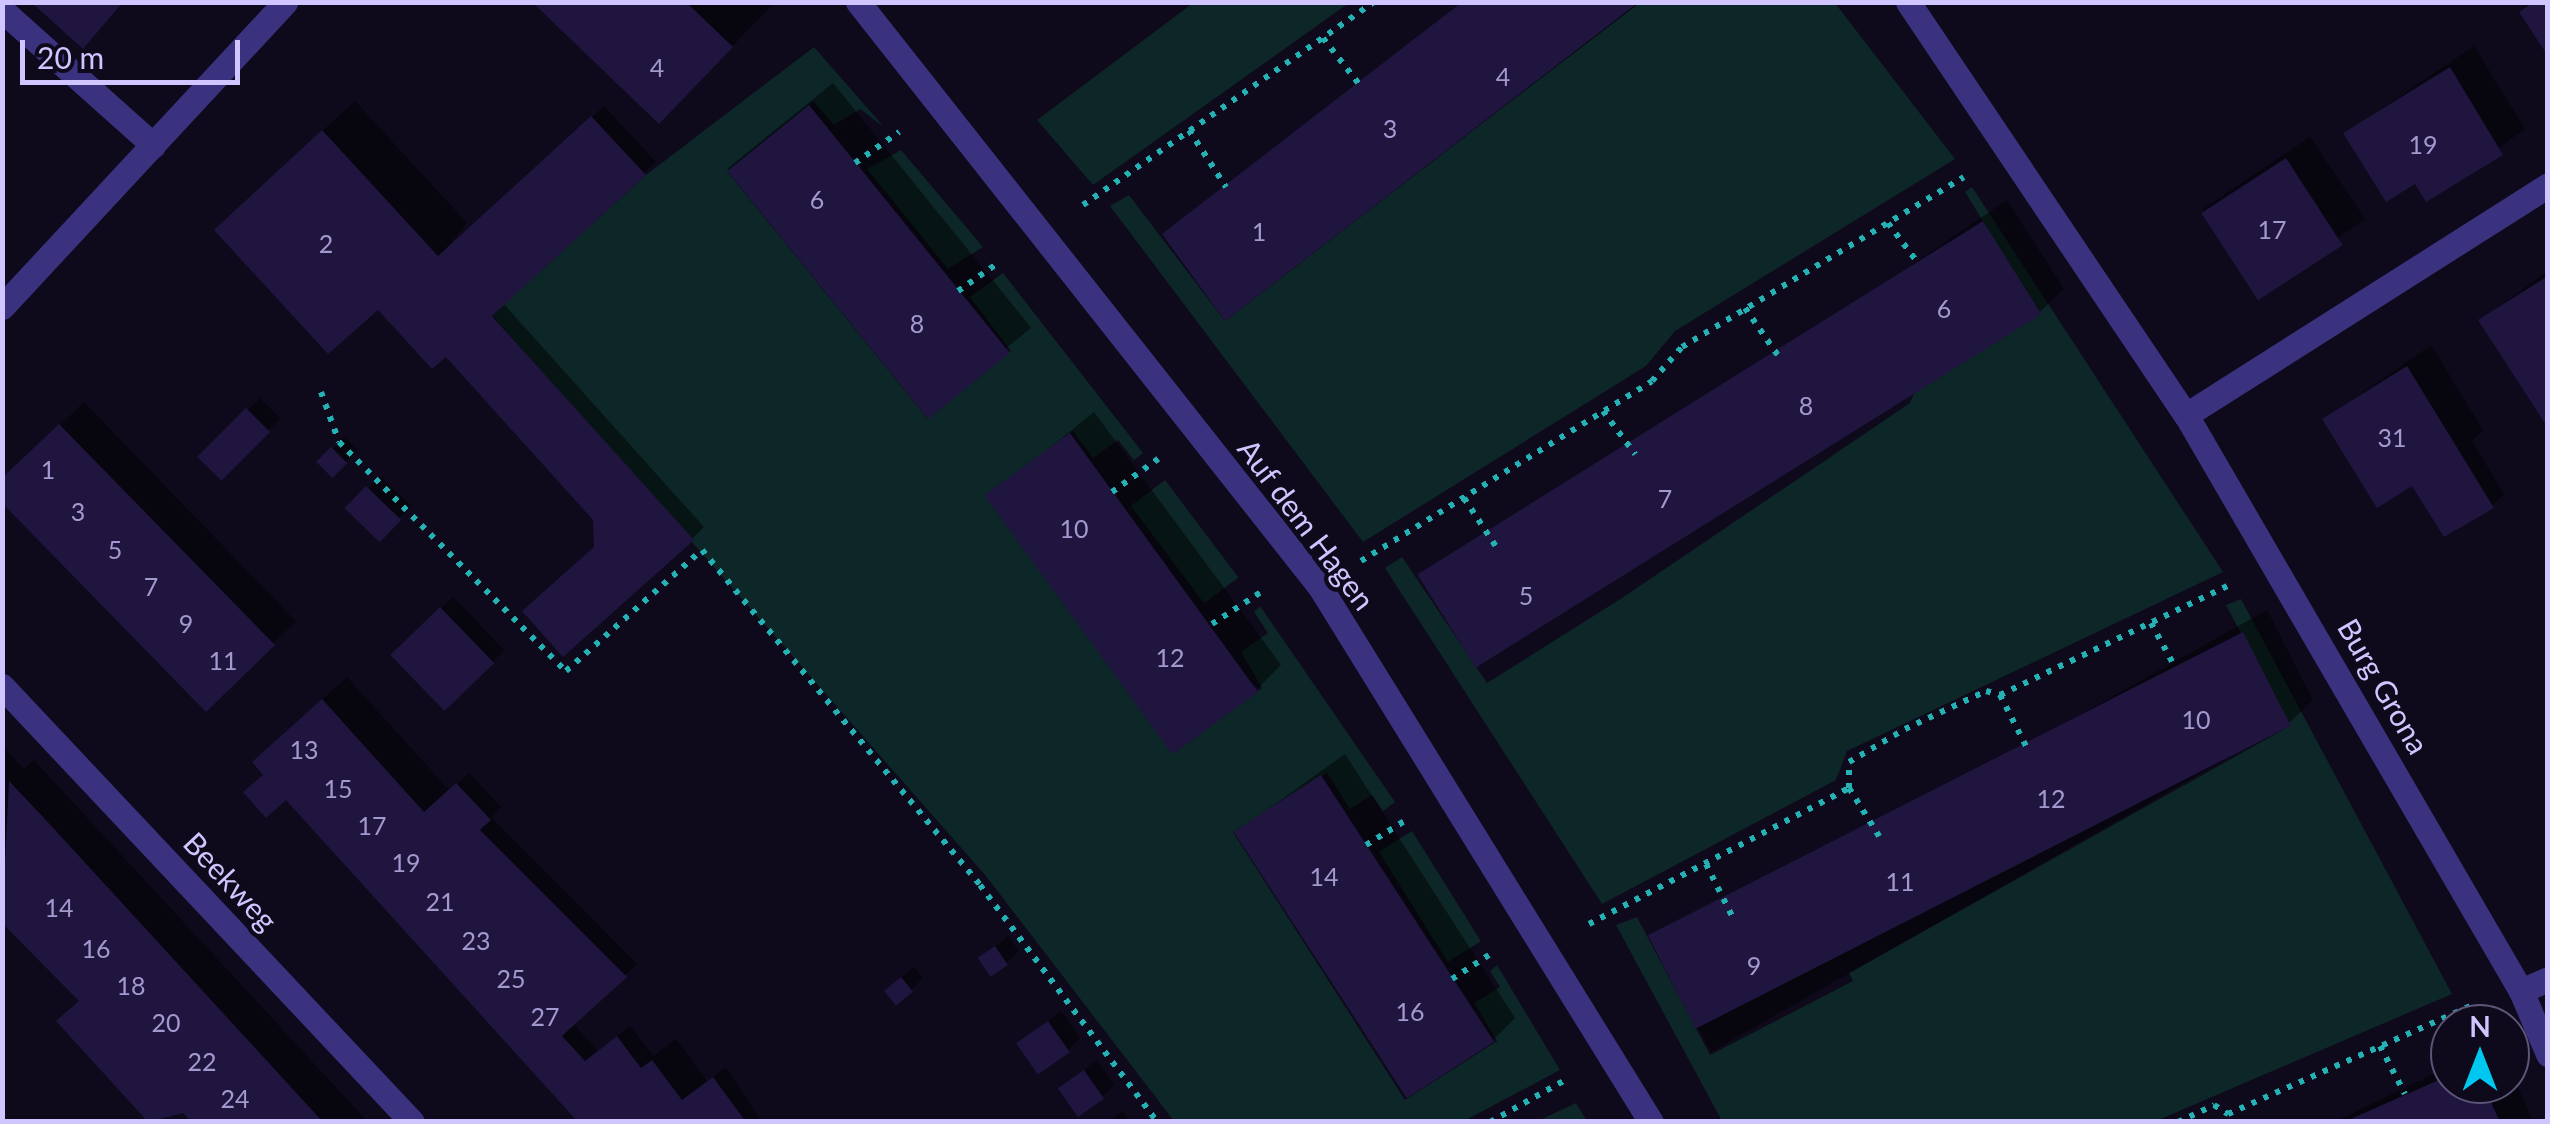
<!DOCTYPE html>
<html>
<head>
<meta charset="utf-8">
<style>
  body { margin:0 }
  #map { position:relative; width:2550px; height:1124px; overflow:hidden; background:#0e0a1c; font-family:Lato,sans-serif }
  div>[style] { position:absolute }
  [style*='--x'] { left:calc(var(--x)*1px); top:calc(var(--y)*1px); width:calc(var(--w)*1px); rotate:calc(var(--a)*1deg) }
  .green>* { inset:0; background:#0d2627; transform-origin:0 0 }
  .shadow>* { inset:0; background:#0007; transform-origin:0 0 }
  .building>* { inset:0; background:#20153e; transform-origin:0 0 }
  .path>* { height:6px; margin-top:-3px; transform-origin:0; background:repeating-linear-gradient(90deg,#25b2b4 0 5px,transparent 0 13px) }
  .lane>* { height:25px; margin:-12.5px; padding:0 12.5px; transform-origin:12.5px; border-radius:12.5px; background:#3a327f }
  .street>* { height:25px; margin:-12.5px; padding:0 12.5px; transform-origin:12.5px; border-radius:12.5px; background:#3a327f }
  span { translate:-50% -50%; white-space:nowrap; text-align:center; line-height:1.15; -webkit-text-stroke:9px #0e0a1c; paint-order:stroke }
  .number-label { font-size:25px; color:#a499cf }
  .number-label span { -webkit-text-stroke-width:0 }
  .street-label { font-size:30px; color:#d0c5ff }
  .frame { position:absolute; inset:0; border:5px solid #d0c5ff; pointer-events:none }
  .north { position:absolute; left:2430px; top:1004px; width:100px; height:100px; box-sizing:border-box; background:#0e0a1c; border:2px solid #5c5577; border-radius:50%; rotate:0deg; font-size:28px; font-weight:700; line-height:40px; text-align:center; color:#d0c5ff }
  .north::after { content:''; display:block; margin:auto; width:35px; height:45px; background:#00c7f0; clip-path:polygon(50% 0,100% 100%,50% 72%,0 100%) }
  .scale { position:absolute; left:20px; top:40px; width:220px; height:45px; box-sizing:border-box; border:5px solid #d0c5ff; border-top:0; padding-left:12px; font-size:30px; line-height:35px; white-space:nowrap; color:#d0c5ff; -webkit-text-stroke:8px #0e0a1c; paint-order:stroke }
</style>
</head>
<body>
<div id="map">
  <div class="green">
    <div style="clip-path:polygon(1193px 3px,1349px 3px,1093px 185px,1037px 120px)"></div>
    <div style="clip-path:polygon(1639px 3px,1835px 3px,1955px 159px,1675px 331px,1646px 366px,1363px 542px,1110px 206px,1129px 195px,1225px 321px)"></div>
    <div style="clip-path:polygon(814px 47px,884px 127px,860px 109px,834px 125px,813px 101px,727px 171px,927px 418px,1011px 351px,970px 297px,1003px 273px,1143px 453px,1134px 460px,1118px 440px,1093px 458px,1073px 431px,986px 497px,1175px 752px,1262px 688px,1241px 652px,1268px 633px,1254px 612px,1260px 606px,1395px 802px,1383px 811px,1372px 795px,1350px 809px,1327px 773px,1233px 832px,1405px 1100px,1497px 1041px,1474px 1003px,1500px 987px,1490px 971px,1497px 965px,1560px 1070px,1464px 1121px,1174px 1121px,986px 876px,492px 315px,646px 175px)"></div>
    <div style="clip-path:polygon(901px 150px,983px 247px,948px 269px,867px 169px)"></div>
    <div style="clip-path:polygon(1972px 187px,2223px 572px,1847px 751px,1836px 780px,1602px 904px,1385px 568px,1402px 557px,1487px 683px,1622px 598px,1910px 403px,1983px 221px,1965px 192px)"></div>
    <div style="left:1165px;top:480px;width:122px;height:43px;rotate:53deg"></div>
    <div style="clip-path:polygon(2241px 599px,2452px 994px,2156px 1121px,1722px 1121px,1616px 925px,1637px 917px,1710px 1055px,1853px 981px,1849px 973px,2290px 726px,2226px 605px)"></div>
    <div style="left:1412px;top:831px;width:130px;height:39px;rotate:58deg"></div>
    <div style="clip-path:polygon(1576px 1103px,1587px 1121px,1538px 1121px)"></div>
  </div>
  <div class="shadow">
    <div style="clip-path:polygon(535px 2px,770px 2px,772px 5px,700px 80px)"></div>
    <div style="clip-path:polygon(1462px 2px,1641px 2px,1225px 318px,1165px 234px)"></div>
    <div style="clip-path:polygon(2474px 46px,2525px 129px,2427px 199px,2416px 180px,2346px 133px)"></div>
    <div style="left:833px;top:83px;width:315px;height:135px;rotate:51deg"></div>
    <div style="clip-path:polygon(355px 101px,467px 223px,444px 252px,604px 106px,656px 162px,502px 302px,704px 527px,692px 539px,597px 546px,595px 519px,446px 353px,248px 199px)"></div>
    <div style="left:2310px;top:137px;width:99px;height:130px;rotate:56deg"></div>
    <div style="clip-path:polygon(2007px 200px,2064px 289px,2040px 312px,1432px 592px)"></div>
    <div style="clip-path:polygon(2548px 270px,2548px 423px,2482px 320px)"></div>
    <div style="clip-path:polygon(2431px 345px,2483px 430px,2472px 441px,2504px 494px,2492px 506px,2325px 419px)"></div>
    <div style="left:260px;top:398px;width:29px;height:83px;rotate:46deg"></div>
    <div style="left:84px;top:402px;width:305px;height:114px;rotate:46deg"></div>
    <div style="clip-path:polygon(1094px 412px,1281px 665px,1258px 688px,989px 497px)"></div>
    <div style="left:344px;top:437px;width:18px;height:34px;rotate:43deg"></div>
    <div style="left:380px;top:476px;width:43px;height:46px;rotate:44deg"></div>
    <div style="left:453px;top:597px;width:74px;height:83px;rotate:46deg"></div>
    <div style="clip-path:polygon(2267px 610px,2313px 700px,2289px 723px,1711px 1052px,1663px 958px,1686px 935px)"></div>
    <div style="clip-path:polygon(347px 677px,450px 791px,469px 773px,501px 807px,491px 817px,637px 964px,573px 1023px,598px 1051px,630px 1026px,653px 1056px,676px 1039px,707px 1081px,726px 1067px,762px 1122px,581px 1122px,266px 774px,278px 739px)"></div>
    <div style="clip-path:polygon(2px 746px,24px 769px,34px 760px,368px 1122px,194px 1122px,183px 1109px,152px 1122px,59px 1021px,82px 1000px,2px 919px)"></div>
    <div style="clip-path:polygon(1345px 754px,1515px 1018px,1492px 1041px,1236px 832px)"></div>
    <div style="clip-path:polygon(1008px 936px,1019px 951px,1007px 963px,981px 958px)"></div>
    <div style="clip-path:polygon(914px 967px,923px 978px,911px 990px,899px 979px)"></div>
    <div style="clip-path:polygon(1061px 1011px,1080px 1038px,1068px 1050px,1033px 1033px)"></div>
    <div style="clip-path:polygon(1097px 1060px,1114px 1085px,1102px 1097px,1061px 1088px)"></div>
    <div style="clip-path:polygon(2450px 1066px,2450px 1084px,2510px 1084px,2510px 1069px,2533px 1122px,2334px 1122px)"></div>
    <div style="clip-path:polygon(1123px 1111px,1130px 1122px,1108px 1122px)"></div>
  </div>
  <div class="building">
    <div style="clip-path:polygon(31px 2px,123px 2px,83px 49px)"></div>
    <div style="clip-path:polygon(532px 2px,686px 2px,733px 47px,659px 124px)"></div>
    <div style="clip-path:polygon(1462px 2px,1639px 2px,1225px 321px,1162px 234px)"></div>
    <div style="clip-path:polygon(2534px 2px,2548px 2px,2548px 56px,2519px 12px)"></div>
    <div style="clip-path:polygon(2450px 67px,2503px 155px,2426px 202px,2415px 184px,2386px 202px,2343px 133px)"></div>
    <div style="left:809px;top:105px;width:319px;height:105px;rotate:51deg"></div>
    <div style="clip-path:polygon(591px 116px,646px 175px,492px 316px,694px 540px,563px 657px,522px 611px,594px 547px,593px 520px,446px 357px,432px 369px,378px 310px,328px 354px,214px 230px,322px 130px,438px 256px)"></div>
    <div style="left:2286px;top:158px;width:104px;height:101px;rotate:57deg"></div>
    <div style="left:1983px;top:221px;width:110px;height:667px;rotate:58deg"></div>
    <div style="clip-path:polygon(2548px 276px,2548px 428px,2478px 320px)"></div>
    <div style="clip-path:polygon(2407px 366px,2494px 508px,2444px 537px,2412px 486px,2377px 508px,2322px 419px)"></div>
    <div style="left:246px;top:408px;width:34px;height:69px;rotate:45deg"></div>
    <div style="clip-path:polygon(59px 424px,275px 645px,206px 712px,2px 503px,2px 478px)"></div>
    <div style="left:1070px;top:433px;width:320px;height:106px;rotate:54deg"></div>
    <div style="left:331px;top:447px;width:23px;height:21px;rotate:45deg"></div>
    <div style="left:366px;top:486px;width:49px;height:31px;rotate:44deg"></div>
    <div style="left:440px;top:607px;width:78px;height:69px;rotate:46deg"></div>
    <div style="left:2243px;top:632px;width:105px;height:668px;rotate:63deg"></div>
    <div style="clip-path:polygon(322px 699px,424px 812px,456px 783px,491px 820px,480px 830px,627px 977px,562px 1036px,585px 1061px,617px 1036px,641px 1068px,652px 1060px,682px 1100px,713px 1077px,746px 1122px,578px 1122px,286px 800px,266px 818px,243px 792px,263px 775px,252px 762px)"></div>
    <div style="left:1321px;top:775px;width:318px;height:104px;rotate:57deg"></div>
    <div style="clip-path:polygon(9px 781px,44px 818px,323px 1122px,191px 1122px,183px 1113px,148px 1122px,56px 1021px,79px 1001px,2px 923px)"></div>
    <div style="left:995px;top:946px;width:23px;height:21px;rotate:56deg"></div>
    <div style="left:901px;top:977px;width:19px;height:22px;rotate:51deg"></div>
    <div style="left:1048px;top:1021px;width:38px;height:39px;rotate:55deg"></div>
    <div style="left:1084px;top:1070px;width:35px;height:32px;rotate:55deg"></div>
    <div style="clip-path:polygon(2450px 1075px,2450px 1084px,2483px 1084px,2500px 1122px,2344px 1122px)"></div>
  </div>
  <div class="path">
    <div style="--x:1323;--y:38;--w:58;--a:52"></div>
    <div style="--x:1189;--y:130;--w:68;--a:57"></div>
    <div style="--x:855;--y:163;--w:54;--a:-35.2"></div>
    <div style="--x:1083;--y:205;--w:355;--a:-34.9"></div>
    <div style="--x:1888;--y:223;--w:50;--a:53.1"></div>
    <div style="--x:958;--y:291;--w:49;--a:-35"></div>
    <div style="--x:1745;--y:308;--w:60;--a:55.2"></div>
    <div style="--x:321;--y:392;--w:53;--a:70.2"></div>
    <div style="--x:339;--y:442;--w:322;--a:45.3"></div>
    <div style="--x:566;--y:671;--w:182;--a:-41.7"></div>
    <div style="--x:702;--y:550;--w:435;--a:50.3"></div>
    <div style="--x:980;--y:885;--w:296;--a:53.2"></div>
    <div style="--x:1603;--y:411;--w:54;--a:53.3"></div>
    <div style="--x:1112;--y:492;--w:57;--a:-35.7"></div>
    <div style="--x:1464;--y:498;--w:60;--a:56.6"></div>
    <div style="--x:1361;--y:561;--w:342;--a:-31.7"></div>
    <div style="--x:1652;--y:381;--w:45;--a:-48.6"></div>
    <div style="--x:1682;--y:347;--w:329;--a:-31.1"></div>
    <div style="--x:2151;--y:623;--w:50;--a:61.4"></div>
    <div style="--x:1212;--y:624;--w:59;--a:-33.1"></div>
    <div style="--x:2000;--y:695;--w:62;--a:63"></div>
    <div style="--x:1849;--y:788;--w:57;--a:58"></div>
    <div style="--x:1366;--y:845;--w:47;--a:-32"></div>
    <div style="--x:1706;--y:864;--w:63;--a:63.4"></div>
    <div style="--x:1589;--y:924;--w:293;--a:-27.6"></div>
    <div style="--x:1849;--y:788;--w:26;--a:-90"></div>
    <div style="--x:1849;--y:762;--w:65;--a:-30.5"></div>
    <div style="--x:1905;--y:729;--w:89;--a:-25.1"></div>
    <div style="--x:1986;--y:691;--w:15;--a:16"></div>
    <div style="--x:2000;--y:695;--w:255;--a:-25.6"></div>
    <div style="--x:1452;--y:979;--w:44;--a:-33"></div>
    <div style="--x:2380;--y:1046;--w:54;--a:62.5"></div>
    <div style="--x:1490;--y:1122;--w:88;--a:-29.2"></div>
    <div style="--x:2178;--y:1122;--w:40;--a:-25"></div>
    <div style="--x:2214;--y:1105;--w:17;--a:33"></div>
    <div style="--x:2228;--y:1114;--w:268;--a:-24"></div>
  </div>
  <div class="lane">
    <div style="--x:2;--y:10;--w:203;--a:41.8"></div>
    <div style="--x:2186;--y:415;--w:429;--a:-32.4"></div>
    <div style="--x:2521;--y:991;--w:30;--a:-24"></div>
  </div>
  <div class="street">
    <div style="--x:858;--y:2;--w:745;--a:51.7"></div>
    <div style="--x:1320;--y:587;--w:629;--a:58.26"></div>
    <div style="--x:1908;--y:2;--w:498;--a:56.1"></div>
    <div style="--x:2186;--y:415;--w:666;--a:59.82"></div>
    <div style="--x:2521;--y:991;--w:69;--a:66.8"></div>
    <div style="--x:2;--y:307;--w:416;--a:-47.1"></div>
    <div style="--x:2;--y:686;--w:598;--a:46.76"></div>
  </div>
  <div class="number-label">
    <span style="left:657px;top:67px">4</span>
    <span style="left:1503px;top:76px">4</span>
    <span style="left:1390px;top:128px">3</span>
    <span style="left:2423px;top:144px">19</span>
    <span style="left:817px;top:199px">6</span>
    <span style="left:2272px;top:229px">17</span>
    <span style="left:1259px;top:231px">1</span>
    <span style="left:326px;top:243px">2</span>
    <span style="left:1944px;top:308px">6</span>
    <span style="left:917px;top:323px">8</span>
    <span style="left:1806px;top:405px">8</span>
    <span style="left:2392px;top:437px">31</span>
    <span style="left:48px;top:469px">1</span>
    <span style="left:1665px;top:498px">7</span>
    <span style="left:78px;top:511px">3</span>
    <span style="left:1074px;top:528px">10</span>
    <span style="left:115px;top:549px">5</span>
    <span style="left:151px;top:586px">7</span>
    <span style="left:1526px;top:595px">5</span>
    <span style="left:186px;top:623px">9</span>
    <span style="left:1170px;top:657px">12</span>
    <span style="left:223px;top:660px">11</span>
    <span style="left:2196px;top:719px">10</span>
    <span style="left:304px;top:749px">13</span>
    <span style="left:338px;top:788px">15</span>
    <span style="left:2051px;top:798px">12</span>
    <span style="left:372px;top:825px">17</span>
    <span style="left:406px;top:862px">19</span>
    <span style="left:1324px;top:876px">14</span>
    <span style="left:1900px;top:881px">11</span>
    <span style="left:440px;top:901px">21</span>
    <span style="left:59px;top:907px">14</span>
    <span style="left:476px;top:940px">23</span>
    <span style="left:96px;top:948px">16</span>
    <span style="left:1754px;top:965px">9</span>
    <span style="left:511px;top:978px">25</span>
    <span style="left:131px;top:985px">18</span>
    <span style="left:1410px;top:1011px">16</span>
    <span style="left:545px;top:1016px">27</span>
    <span style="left:166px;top:1022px">20</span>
    <span style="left:202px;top:1061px">22</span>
    <span style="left:235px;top:1098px">24</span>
  </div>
  <div class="street-label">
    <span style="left:1307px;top:524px;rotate:53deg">Auf dem Hagen</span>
    <span style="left:2384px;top:686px;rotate:60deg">Burg Grona</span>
    <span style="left:231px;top:881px;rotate:47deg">Beekweg</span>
  </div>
  <div class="frame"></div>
  <div class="north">N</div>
  <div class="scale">20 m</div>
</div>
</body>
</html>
